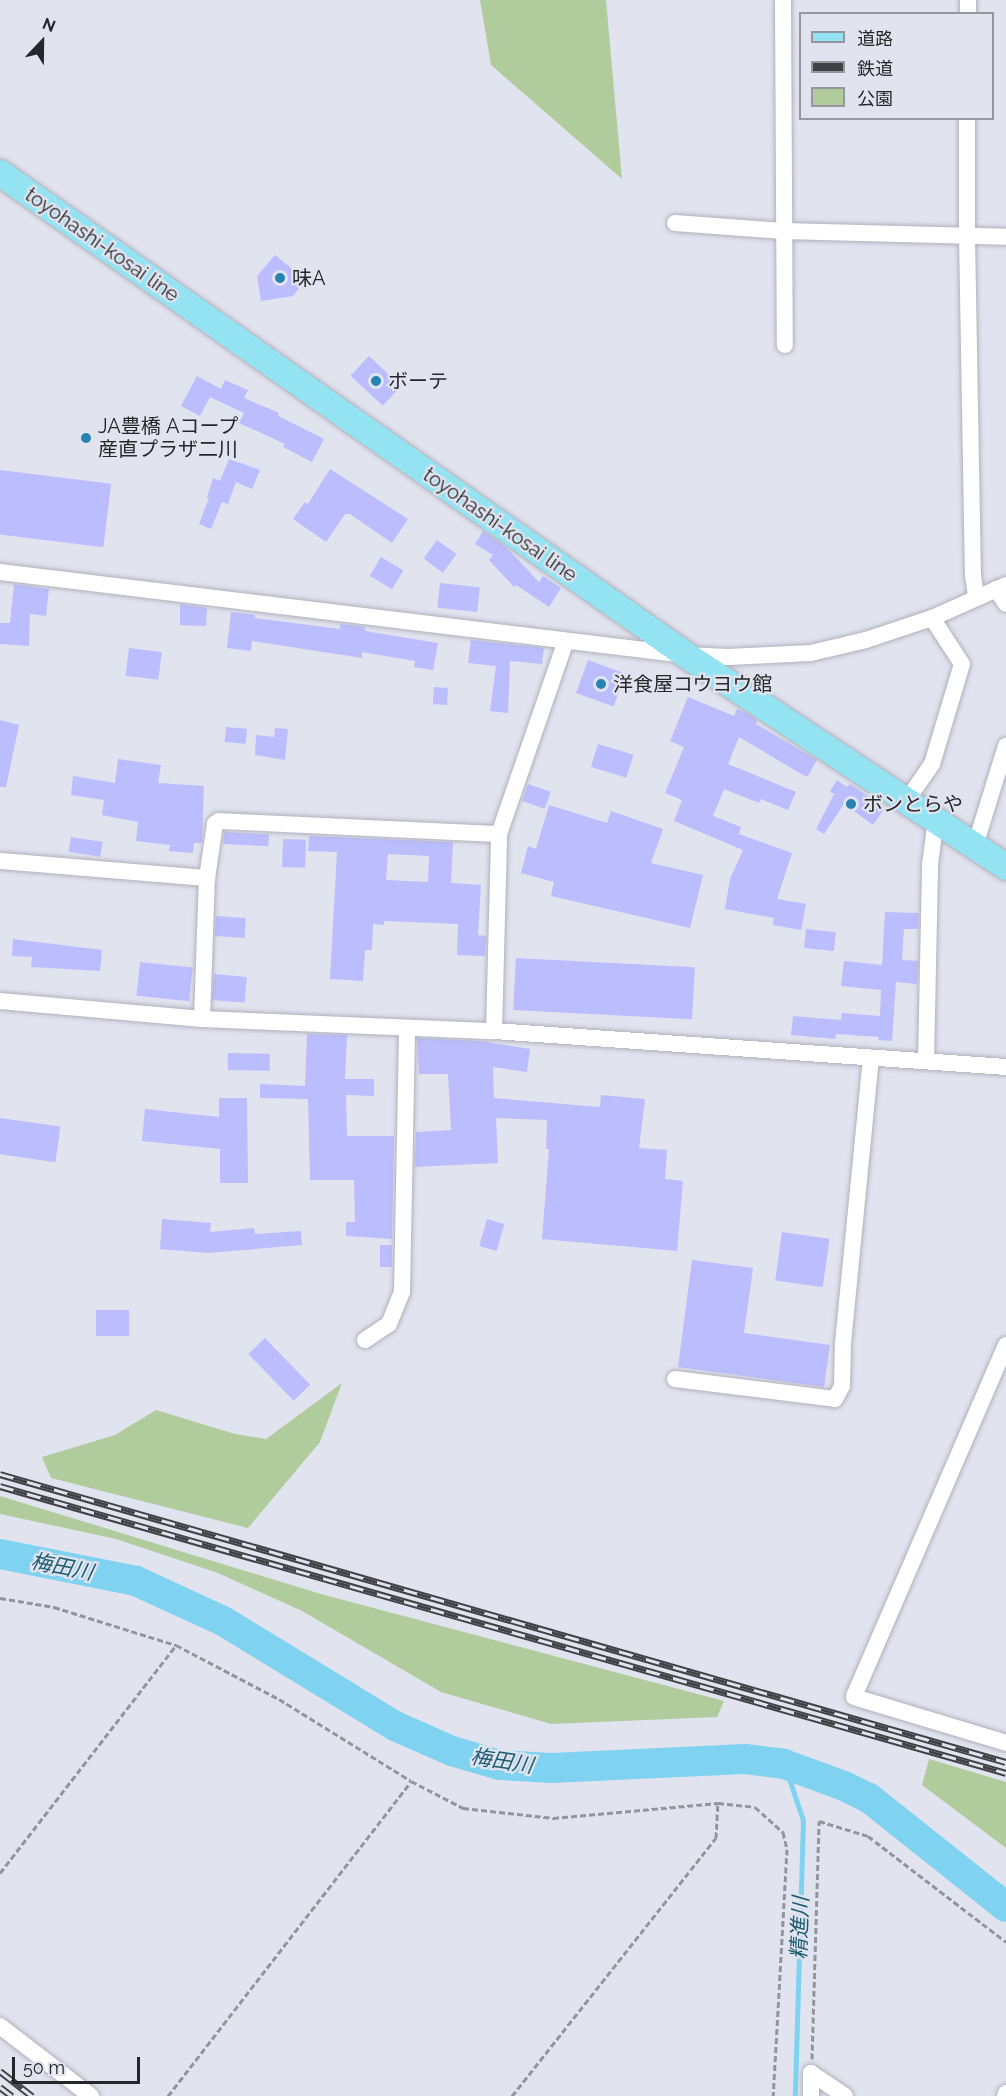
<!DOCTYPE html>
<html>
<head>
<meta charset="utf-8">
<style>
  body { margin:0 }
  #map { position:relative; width:1006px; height:2096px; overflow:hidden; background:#e1e3ee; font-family:Raleway,"Noto Sans JP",sans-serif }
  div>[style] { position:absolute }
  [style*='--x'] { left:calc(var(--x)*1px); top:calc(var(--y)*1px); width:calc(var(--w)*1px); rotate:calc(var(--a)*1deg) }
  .green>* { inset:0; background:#b1cc9c }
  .stream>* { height:5px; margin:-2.5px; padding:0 2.5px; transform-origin:2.5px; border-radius:2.5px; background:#80d2f1 }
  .river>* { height:30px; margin:-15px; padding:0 15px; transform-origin:15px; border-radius:15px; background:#80d2f1 }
  .building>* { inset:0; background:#bbbdfe; transform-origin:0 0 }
  .path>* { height:3px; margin-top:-1.5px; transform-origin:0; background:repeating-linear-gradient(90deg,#93959d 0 6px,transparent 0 9px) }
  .roads { filter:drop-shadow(0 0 2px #afb1bb) drop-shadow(0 0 2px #afb1bb) }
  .street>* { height:16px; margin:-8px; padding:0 8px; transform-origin:8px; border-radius:8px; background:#fff }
  .primary>* { height:26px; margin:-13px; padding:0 13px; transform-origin:13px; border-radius:13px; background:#93e3f2 }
  .rail>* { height:7px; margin-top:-3.5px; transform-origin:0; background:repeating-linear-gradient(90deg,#e1e3ee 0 14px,#414246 0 28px); box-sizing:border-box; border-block:2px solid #414246 }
  .dots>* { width:16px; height:16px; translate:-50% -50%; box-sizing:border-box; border:3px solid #e1e3ee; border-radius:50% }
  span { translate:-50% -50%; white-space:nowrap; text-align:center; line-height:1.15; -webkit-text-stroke:4.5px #e1e3ee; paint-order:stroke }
  .street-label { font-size:20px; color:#26272a }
  .poi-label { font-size:20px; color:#26272a }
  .left { translate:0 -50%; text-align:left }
  .water-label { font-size:21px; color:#1c5d73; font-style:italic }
  .legend { position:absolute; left:799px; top:12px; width:195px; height:108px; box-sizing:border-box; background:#e1e3ee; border:2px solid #9698a0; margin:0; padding:8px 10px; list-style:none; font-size:18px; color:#26272a }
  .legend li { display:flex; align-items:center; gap:12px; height:30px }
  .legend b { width:30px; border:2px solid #9698a0 }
  .north { position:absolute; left:12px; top:12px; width:60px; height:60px; -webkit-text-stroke:4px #e1e3ee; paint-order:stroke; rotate:22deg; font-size:16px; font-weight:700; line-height:24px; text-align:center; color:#26272a }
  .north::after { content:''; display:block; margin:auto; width:21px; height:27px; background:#26272a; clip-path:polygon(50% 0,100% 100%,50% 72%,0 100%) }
  .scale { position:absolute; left:12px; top:2057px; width:128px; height:27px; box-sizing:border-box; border:3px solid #26272a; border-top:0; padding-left:8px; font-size:18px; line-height:21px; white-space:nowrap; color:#26272a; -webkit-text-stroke:4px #e1e3ee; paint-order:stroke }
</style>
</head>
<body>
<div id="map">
  <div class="green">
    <div style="clip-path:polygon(480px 0,606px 0,622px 179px,491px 65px)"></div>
    <div style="clip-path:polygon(342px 1383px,320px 1442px,248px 1528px,51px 1478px,42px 1457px,115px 1435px,156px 1410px,235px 1434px,266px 1439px)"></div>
    <div style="clip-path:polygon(0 1496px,321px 1594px,724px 1701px,717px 1717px,551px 1724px,441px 1692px,302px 1611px,218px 1573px,116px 1539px,0 1514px)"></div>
    <div style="clip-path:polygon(929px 1759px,1006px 1782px,1006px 1848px,922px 1785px)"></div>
  </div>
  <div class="stream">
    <div style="--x:784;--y:1764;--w:59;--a:71.3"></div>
    <div style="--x:803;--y:1820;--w:276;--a:91.7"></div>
  </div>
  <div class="river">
    <div style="--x:0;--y:1554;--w:139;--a:11.2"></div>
    <div style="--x:136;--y:1581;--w:96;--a:24.7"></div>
    <div style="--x:223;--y:1621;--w:202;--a:31.4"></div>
    <div style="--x:395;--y:1726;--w:62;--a:23.7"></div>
    <div style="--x:452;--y:1751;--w:50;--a:16.3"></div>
    <div style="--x:500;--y:1765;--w:52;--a:3.3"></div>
    <div style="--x:552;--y:1768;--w:193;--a:-2.7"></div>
    <div style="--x:745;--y:1759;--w:39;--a:7"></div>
    <div style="--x:784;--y:1764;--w:64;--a:20.1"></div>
    <div style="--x:844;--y:1786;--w:28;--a:26"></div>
    <div style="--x:869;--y:1798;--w:175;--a:38.5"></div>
  </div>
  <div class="building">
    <div style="clip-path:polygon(275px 255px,306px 280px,293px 296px,261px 301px,257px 276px)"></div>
    <div style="left:369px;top:356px;width:44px;height:27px;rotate:43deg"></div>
    <div style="clip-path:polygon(197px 376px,221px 389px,225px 380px,248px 390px,244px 398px,279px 413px,278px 416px,324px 439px,312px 462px,283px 447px,285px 444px,239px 423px,244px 413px,210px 397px,200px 416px,181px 406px)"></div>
    <div style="clip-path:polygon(229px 459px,260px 470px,252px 489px,236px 482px,228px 504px,222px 502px,211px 529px,199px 524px,209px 498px,207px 497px,213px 478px,220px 481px)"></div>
    <div style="clip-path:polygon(330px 469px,408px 519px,392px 543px,350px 514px,345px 514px,326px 542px,293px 519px,305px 502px,308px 504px)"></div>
    <div style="left:0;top:470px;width:112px;height:64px;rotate:7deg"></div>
    <div style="clip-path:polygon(483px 531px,506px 547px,539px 582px,543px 576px,561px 588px,549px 607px,516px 585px,514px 587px,489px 560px,493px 555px,475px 544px)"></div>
    <div style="left:437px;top:540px;width:24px;height:23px;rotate:36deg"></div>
    <div style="left:381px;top:557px;width:26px;height:22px;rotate:31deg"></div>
    <div style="left:440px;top:583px;width:40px;height:25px;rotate:6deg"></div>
    <div style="clip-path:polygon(14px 584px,49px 589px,46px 616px,30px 614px,29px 646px,0 644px,0 623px,10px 623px)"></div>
    <div style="clip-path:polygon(180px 604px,207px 608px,206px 626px,180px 625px)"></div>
    <div style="clip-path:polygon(231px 612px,255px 615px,255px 618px,340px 629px,340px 624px,365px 627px,365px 631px,438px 643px,433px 670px,414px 667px,415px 661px,362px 652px,362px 658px,252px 641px,251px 651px,227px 648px)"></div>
    <div style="clip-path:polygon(471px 640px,544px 648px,542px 664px,510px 661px,508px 713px,490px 711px,496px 666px,468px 663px)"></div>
    <div style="left:129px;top:648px;width:33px;height:28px;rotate:7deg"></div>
    <div style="left:588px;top:660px;width:40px;height:35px;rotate:20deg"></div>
    <div style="left:434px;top:687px;width:14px;height:17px;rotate:4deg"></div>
    <div style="clip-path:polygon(688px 697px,734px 716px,737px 709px,747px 713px,757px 720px,756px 724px,817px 760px,808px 776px,803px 775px,739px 737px,728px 764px,796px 792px,788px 810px,761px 799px,759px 803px,724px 789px,713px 816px,741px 827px,739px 834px,792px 853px,777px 899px,806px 904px,801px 930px,773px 925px,774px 918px,725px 909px,730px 879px,743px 850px,674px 821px,682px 800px,665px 793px,684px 747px,670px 741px)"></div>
    <div style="clip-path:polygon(0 720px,19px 725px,6px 787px,0 787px)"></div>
    <div style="left:226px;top:727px;width:21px;height:15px;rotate:5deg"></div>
    <div style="clip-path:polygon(275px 728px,288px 729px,285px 760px,255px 755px,256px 735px,274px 737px)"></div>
    <div style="left:598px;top:744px;width:37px;height:24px;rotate:17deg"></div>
    <div style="clip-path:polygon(118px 759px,161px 765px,158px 783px,204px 786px,202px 843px,194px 843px,193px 853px,169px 851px,170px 845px,136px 841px,138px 822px,102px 815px,104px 800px,71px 795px,73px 776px,115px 783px)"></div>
    <div style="clip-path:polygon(837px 780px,847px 787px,850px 784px,885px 808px,873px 825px,844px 804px,824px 834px,816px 829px,834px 794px,830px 791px)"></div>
    <div style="left:528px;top:784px;width:24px;height:18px;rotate:19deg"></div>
    <div style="clip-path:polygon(549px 805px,607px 823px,611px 811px,663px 829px,651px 863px,703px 875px,690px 928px,551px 896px,554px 882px,521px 873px,528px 846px,536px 849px)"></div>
    <div style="left:224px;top:832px;width:45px;height:12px;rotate:3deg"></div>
    <div style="clip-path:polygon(evenodd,309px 836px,453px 842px,451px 883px,481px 885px,478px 935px,486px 936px,485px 956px,457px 955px,458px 924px,384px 921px,384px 925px,373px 924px,372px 950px,365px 950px,363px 981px,330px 979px,337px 852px,308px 851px,309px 836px,388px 854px,429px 856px,428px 882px,386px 880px,388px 854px)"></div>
    <div style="left:71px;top:837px;width:32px;height:15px;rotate:9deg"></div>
    <div style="left:283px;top:839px;width:23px;height:28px;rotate:2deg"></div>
    <div style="clip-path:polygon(885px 912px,919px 913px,918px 929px,904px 929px,902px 960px,918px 961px,917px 984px,896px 982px,892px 1041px,878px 1040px,879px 1037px,836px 1034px,835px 1039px,791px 1035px,793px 1016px,841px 1020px,842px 1013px,880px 1016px,881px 990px,841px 986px,844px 961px,882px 965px)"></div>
    <div style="left:216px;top:916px;width:30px;height:20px;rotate:4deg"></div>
    <div style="left:806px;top:929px;width:30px;height:19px;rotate:6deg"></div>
    <div style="clip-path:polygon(13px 939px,102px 950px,100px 971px,31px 967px,32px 957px,12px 956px)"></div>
    <div style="left:516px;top:958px;width:179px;height:52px;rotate:3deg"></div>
    <div style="left:140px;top:962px;width:53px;height:34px;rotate:6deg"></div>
    <div style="left:214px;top:974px;width:33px;height:26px;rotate:5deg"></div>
    <div style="clip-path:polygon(307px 1034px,347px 1035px,345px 1079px,374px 1079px,374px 1096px,346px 1095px,347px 1136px,394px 1136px,392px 1239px,346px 1236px,346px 1222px,355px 1222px,354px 1180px,310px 1180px,308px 1099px,260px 1098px,260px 1084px,305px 1086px)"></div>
    <div style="clip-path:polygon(417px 1038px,480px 1041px,530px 1049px,527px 1072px,493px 1067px,494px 1098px,600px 1107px,601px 1095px,645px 1099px,639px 1148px,667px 1150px,665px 1179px,683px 1181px,677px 1251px,542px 1239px,549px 1149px,546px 1149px,547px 1120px,496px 1118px,498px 1163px,415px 1167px,416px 1132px,451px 1130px,448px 1074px,419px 1074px)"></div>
    <div style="left:228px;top:1053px;width:42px;height:17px;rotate:1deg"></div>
    <div style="clip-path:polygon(219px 1098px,247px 1098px,248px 1183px,220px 1183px,220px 1149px,142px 1141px,145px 1109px,219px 1117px)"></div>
    <div style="left:0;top:1118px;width:61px;height:36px;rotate:8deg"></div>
    <div style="clip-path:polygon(162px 1219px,211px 1223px,210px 1232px,254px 1228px,255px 1234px,301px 1231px,302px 1245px,208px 1253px,160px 1249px)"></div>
    <div style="left:487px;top:1219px;width:18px;height:28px;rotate:16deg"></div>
    <div style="left:782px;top:1232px;width:48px;height:49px;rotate:8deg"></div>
    <div style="left:380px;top:1245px;width:12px;height:22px"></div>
    <div style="clip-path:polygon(692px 1260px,753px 1268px,744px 1333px,830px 1345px,824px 1387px,678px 1367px)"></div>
    <div style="left:96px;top:1310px;width:33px;height:26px"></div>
    <div style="left:265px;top:1338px;width:65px;height:23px;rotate:46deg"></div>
  </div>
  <div class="path">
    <div style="--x:0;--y:1598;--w:55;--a:9.5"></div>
    <div style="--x:54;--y:1607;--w:128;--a:17.3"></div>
    <div style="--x:176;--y:1645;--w:116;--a:27.7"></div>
    <div style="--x:279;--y:1699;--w:155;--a:31.8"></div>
    <div style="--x:411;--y:1781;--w:59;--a:27.4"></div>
    <div style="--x:463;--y:1808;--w:91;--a:6.3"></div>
    <div style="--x:553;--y:1818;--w:166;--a:-5.2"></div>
    <div style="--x:718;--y:1803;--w:37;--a:6"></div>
    <div style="--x:755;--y:1807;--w:38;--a:42"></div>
    <div style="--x:783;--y:1832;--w:17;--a:77"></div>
    <div style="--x:787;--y:1849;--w:247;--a:93.2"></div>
    <div style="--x:0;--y:1873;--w:288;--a:-52.3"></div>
    <div style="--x:812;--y:2059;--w:238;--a:-88.3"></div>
    <div style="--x:819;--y:1821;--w:51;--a:17"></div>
    <div style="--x:868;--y:1836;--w:174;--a:37.5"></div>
    <div style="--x:168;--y:2096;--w:397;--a:-52.3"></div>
    <div style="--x:512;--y:2096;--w:329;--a:-51.7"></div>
    <div style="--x:716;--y:1838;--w:35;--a:-87"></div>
  </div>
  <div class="roads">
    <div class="street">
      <div style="--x:783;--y:0;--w:345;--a:89.7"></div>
      <div style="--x:968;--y:14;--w:14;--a:-90"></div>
      <div style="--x:967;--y:118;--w:117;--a:90"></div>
      <div style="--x:967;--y:235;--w:340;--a:89"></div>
      <div style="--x:973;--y:575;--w:22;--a:82"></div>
      <div style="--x:675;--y:223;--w:108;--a:4.2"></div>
      <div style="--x:783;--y:231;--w:223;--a:1.5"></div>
      <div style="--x:0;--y:572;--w:691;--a:6.9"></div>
      <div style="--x:686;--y:655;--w:42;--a:2.7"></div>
      <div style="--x:728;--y:657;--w:83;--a:-2.8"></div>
      <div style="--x:811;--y:653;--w:57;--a:-13.3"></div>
      <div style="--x:866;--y:640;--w:70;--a:-18.4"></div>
      <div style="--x:932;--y:618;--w:81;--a:-24"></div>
      <div style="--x:996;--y:589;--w:18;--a:56"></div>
      <div style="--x:907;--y:800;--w:44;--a:-55.2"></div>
      <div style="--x:932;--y:764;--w:104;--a:-73.3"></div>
      <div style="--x:962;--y:664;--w:55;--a:-123.1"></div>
      <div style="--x:975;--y:846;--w:105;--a:-72.8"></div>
      <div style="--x:0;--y:861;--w:208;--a:4.7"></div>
      <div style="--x:0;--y:1001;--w:203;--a:5.1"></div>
      <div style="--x:202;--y:1019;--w:292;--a:2.4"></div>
      <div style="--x:494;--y:1031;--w:513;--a:4.02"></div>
      <div style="--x:202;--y:1019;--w:141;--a:-88"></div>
      <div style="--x:207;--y:878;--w:55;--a:-81.6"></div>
      <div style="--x:215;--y:824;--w:5;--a:-37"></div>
      <div style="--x:219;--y:821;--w:280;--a:2.7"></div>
      <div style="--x:494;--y:1031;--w:197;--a:-88.5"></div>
      <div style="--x:499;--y:834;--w:204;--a:-70.9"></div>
      <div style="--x:926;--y:1061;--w:196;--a:-88.8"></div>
      <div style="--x:930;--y:865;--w:46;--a:-82.6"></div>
      <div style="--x:365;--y:1340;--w:29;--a:-34"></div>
      <div style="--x:389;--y:1324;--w:35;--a:-68"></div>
      <div style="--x:402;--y:1292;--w:264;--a:-88.9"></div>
      <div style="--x:1006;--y:1345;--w:383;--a:113.4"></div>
      <div style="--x:854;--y:1697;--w:159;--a:16.8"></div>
      <div style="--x:675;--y:1379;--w:161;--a:7.1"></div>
      <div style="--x:835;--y:1399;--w:15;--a:-62"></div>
      <div style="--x:842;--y:1386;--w:43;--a:-88.7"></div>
      <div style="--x:843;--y:1343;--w:285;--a:-84.4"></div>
      <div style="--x:0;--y:2026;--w:115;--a:37.6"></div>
      <div style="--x:811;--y:2073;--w:41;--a:34.1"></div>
      <div style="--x:811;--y:2096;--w:23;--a:-90"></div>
      <div style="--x:1005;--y:2096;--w:3;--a:-72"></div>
    </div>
    <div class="primary">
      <div style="--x:0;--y:173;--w:838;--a:35.09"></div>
      <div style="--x:686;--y:655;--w:384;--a:33.5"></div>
    </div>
  </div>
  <div class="rail">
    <div style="--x:0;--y:1474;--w:1046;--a:15.98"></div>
    <div style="--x:0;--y:1486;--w:1046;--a:15.92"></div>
    <div style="--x:0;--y:2071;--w:41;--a:38"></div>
    <div style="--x:0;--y:2087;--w:15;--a:37"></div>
  </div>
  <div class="dots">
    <div style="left:280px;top:278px;background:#2883b0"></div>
    <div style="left:376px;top:381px;background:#2883b0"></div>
    <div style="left:86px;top:438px;background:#2883b0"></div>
    <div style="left:601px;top:684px;background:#2883b0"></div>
    <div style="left:851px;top:804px;background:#2883b0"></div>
  </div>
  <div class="street-label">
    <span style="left:102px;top:245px;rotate:35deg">toyohashi-kosai line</span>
    <span style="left:500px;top:525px;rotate:35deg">toyohashi-kosai line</span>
  </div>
  <div class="poi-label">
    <span class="left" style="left:292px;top:278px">味A</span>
    <span class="left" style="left:388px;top:381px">ボーテ</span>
    <span class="left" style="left:98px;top:438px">JA豊橋 Aコープ<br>産直プラザ二川</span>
    <span class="left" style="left:613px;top:684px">洋食屋コウヨウ館</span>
    <span class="left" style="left:863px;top:804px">ボンとらや</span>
  </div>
  <div class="water-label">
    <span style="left:62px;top:1567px;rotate:11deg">梅田川</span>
    <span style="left:502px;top:1761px;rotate:9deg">梅田川</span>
    <span style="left:800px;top:1928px;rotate:-88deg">精進川</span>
  </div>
  <ul class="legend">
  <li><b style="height:8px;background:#93e3f2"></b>道路</li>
  <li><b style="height:8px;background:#414246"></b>鉄道</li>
  <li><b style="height:16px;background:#b1cc9c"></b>公園</li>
  </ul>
  <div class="north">N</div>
  <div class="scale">50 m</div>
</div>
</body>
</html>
